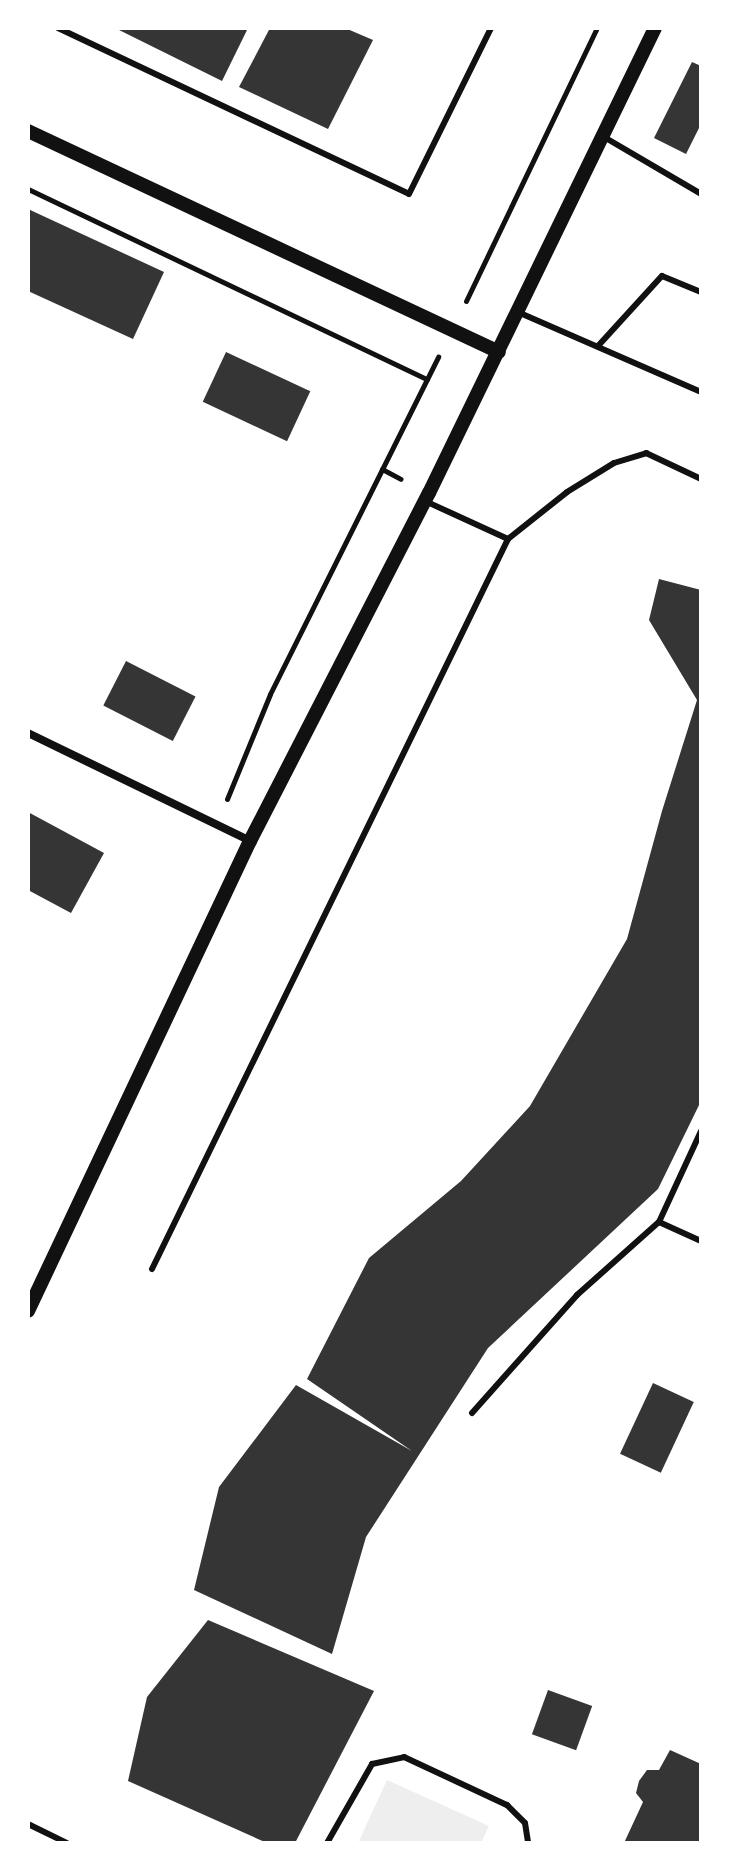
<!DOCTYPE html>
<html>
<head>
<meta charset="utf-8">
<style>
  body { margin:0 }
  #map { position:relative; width:729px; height:1871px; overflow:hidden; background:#fff; font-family:Spectral,serif }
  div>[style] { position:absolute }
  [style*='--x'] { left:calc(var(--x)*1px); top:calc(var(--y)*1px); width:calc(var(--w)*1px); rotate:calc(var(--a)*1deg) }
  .green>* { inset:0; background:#eee }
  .building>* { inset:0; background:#353535; transform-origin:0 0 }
  .path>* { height:5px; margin:-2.5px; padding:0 2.5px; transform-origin:2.5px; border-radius:2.5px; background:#111 }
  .service>* { height:6px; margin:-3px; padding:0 3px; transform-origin:3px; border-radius:3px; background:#111 }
  .minor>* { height:8px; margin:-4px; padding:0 4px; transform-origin:4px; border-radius:4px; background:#111 }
  .tertiary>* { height:14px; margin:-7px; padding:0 7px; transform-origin:7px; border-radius:7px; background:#111 }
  span { translate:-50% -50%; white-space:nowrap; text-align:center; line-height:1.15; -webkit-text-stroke:6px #fff; paint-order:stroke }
  .frame { position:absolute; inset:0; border:30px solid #fff; pointer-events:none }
</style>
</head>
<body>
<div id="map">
  <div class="green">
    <div style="clip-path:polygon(387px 1780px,489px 1826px,481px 1843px,358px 1843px)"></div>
  </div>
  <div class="building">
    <div style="clip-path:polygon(115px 28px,248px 28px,222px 81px)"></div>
    <div style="clip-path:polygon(270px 28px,345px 28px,373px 40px,328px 129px,239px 87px)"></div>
    <div style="clip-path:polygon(692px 62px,701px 66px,701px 124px,686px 154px,654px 138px)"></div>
    <div style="clip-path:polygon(28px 209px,164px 272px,133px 339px,28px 291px)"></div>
    <div style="left:226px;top:352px;width:93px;height:55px;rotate:25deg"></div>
    <div style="clip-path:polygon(659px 579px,701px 590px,701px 1101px,658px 1189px,488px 1348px,366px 1537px,332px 1654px,194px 1590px,219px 1487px,296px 1385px,412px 1451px,307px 1379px,369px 1258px,461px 1181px,530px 1106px,627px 939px,662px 811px,697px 700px,649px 620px)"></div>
    <div style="left:126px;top:661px;width:78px;height:50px;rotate:27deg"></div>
    <div style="clip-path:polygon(28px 812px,104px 853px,71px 913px,28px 890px)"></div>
    <div style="left:653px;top:1383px;width:45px;height:78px;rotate:25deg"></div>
    <div style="clip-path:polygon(208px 1620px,374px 1691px,295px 1843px,267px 1843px,128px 1781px,147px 1697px)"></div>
    <div style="left:548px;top:1690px;width:47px;height:47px;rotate:20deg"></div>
    <div style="clip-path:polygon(670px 1750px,701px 1764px,701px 1843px,624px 1843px,643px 1802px,636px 1793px,639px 1781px,647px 1770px,659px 1770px)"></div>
  </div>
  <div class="path">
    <div style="--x:28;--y:189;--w:442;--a:25.5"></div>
    <div style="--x:466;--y:301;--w:303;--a:-64.4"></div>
    <div style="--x:382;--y:469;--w:21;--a:28"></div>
    <div style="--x:227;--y:799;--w:113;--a:-67.7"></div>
    <div style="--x:270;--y:694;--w:377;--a:-63.5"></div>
  </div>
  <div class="service">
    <div style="--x:58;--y:28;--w:388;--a:25.3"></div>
    <div style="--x:409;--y:194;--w:185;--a:-63.7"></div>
    <div style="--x:604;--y:137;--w:113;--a:30.4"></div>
    <div style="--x:520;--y:313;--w:197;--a:23.6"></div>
    <div style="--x:598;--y:346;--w:95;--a:-47.6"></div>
    <div style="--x:662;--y:276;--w:42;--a:22.3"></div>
    <div style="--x:508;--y:539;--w:75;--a:-38.5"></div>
    <div style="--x:567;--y:492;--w:55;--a:-31.7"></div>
    <div style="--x:614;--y:463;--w:34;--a:-17"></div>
    <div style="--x:646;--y:453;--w:61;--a:25.3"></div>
    <div style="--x:659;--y:1222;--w:46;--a:24.3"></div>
    <div style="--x:152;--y:1269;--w:812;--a:-64"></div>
    <div style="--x:508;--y:539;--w:91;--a:-155.4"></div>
    <div style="--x:472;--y:1413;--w:158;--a:-48.3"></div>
    <div style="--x:577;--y:1295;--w:110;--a:-41.7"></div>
    <div style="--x:659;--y:1222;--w:100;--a:-65.2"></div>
    <div style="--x:28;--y:1824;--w:43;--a:26"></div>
    <div style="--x:327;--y:1843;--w:91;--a:-60.3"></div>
    <div style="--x:372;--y:1764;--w:33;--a:-12"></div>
    <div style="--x:404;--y:1757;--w:114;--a:25"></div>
    <div style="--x:507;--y:1805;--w:25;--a:45"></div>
    <div style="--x:525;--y:1823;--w:20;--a:81"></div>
  </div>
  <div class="minor">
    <div style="--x:28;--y:733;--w:247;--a:25.9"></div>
  </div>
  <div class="tertiary">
    <div style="--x:28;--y:131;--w:520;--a:25.14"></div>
    <div style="--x:28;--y:1311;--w:520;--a:-64.72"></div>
    <div style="--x:250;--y:841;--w:391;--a:-62.8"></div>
    <div style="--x:429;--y:493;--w:517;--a:-64.08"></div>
  </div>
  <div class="frame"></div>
</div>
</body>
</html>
